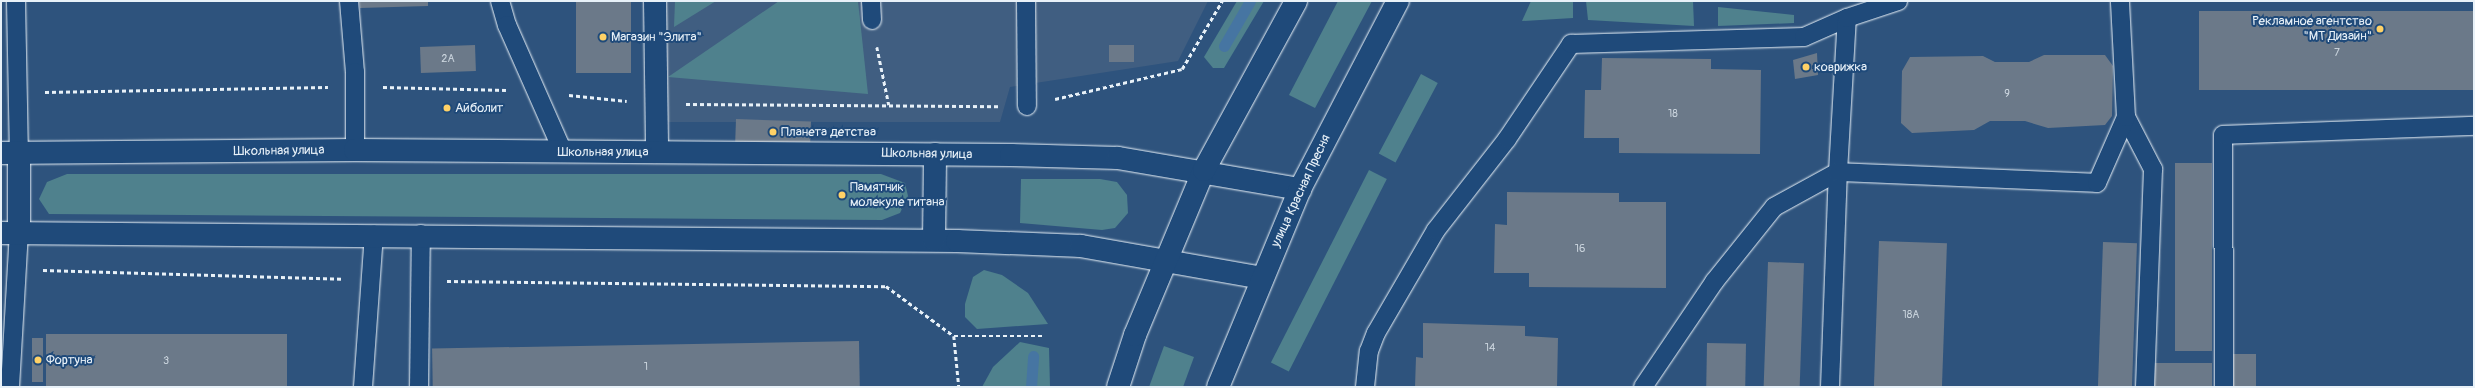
<!DOCTYPE html>
<html>
<head>
<meta charset="utf-8">
<style>
  body { margin:0 }
  #map { position:relative; width:2475px; height:388px; overflow:hidden; background:#2e537d; font-family:Pangolin,sans-serif }
  div>[style] { position:absolute }
  [style*='--x'] { left:calc(var(--x)*1px); top:calc(var(--y)*1px); width:calc(var(--w)*1px); rotate:calc(var(--a)*1deg) }
  .built>* { inset:0; background:#405e81 }
  .green>* { inset:0; background:#4f818d; transform-origin:0 0 }
  .stream>* { height:11px; margin:-5.5px; padding:0 5.5px; transform-origin:5.5px; border-radius:5.5px; background:#4675a2 }
  .building>* { inset:0; background:#6b7989; transform-origin:0 0 }
  .path>* { height:2.5px; margin-top:-1.25px; transform-origin:0; background:repeating-linear-gradient(90deg,#e8f1f8 0 4px,transparent 0 7px) }
  .roads { filter:drop-shadow(0 0 1px #e8f1f8) drop-shadow(0 0 1px #e8f1f8) }
  .service>* { height:18px; margin:-9px; padding:0 9px; transform-origin:9px; border-radius:9px; background:#1f4a7a }
  .minor>* { height:22px; margin:-11px; padding:0 11px; transform-origin:11px; border-radius:11px; background:#1f4a7a }
  .tertiary>* { height:22px; margin:-11px; padding:0 11px; transform-origin:11px; border-radius:11px; background:#1f4a7a }
  .dots>* { width:11px; height:11px; translate:-50% -50%; box-sizing:border-box; border:2px solid #1f4a7a; border-radius:50% }
  span { translate:-50% -50%; white-space:nowrap; text-align:center; line-height:1.15; -webkit-text-stroke:4px #1f4a7a; paint-order:stroke }
  .number-label { font-size:11px; color:#c9d3dc }
  .number-label span { -webkit-text-stroke-width:0 }
  .poi-label { font-size:13px; color:#e8f1f8 }
  .right { translate:-100% -50%; text-align:right }
  .left { translate:0 -50%; text-align:left }
  .street-label { font-size:13px; color:#e8f1f8 }
  .frame { position:absolute; inset:0; border:2px solid #e8f1f8; pointer-events:none }
</style>
</head>
<body>
<div id="map">
  <div class="built">
    <div style="clip-path:polygon(665px 1px,1208px 1px,1178px 61px,1010px 87px,1000px 122px,665px 122px)"></div>
  </div>
  <div class="green">
    <div style="clip-path:polygon(675px 1px,716px 1px,674px 27px)"></div>
    <div style="clip-path:polygon(779px 1px,858px 1px,868px 94px,668px 77px)"></div>
    <div style="clip-path:polygon(1237px 1px,1264px 1px,1224px 68px,1213px 68px,1204px 57px)"></div>
    <div style="clip-path:polygon(1338px 1px,1372px 1px,1315px 108px,1289px 95px)"></div>
    <div style="clip-path:polygon(1531px 1px,1573px 1px,1573px 18px,1522px 21px)"></div>
    <div style="clip-path:polygon(1586px 1px,1693px 1px,1694px 26px,1588px 20px)"></div>
    <div style="clip-path:polygon(1718px 7px,1794px 15px,1794px 23px,1718px 26px)"></div>
    <div style="left:1421px;top:74px;width:19px;height:90px;rotate:28deg"></div>
    <div style="left:1369px;top:170px;width:20px;height:216px;rotate:27deg"></div>
    <div style="clip-path:polygon(67px 174px,881px 174px,905px 183px,908px 196px,900px 213px,882px 220px,49px 214px,39px 199px,47px 182px)"></div>
    <div style="clip-path:polygon(1021px 179px,1100px 179px,1117px 182px,1127px 195px,1128px 213px,1115px 228px,1102px 230px,1020px 223px)"></div>
    <div style="clip-path:polygon(984px 270px,1002px 275px,1028px 293px,1048px 324px,977px 329px,965px 317px,965px 304px,973px 277px)"></div>
    <div style="clip-path:polygon(1020px 342px,1049px 348px,1050px 387px,982px 387px,993px 367px)"></div>
    <div style="clip-path:polygon(1164px 346px,1194px 357px,1183px 387px,1149px 387px)"></div>
  </div>
  <div class="stream">
    <div style="--x:1224;--y:46;--w:52;--a:-60"></div>
    <div style="--x:1031;--y:387;--w:31;--a:-86"></div>
  </div>
  <div class="building">
    <div style="clip-path:polygon(359px 1px,428px 1px,428px 6px,360px 8px)"></div>
    <div style="left:576px;top:1px;width:55px;height:72px"></div>
    <div style="left:2474px;top:11px;width:79px;height:275px;rotate:90deg"></div>
    <div style="left:475px;top:45px;width:26px;height:55px;rotate:88deg"></div>
    <div style="left:1134px;top:45px;width:17px;height:25px;rotate:90deg"></div>
    <div style="clip-path:polygon(1817px 53px,1818px 75px,1795px 79px,1793px 60px)"></div>
    <div style="clip-path:polygon(2044px 55px,2105px 55px,2113px 66px,2112px 116px,2105px 125px,2048px 128px,2025px 121px,1990px 121px,1974px 130px,1912px 133px,1901px 123px,1902px 71px,1910px 57px,1983px 56px,1995px 62px,2029px 62px)"></div>
    <div style="clip-path:polygon(1602px 58px,1711px 59px,1711px 69px,1761px 70px,1760px 154px,1619px 153px,1619px 138px,1584px 138px,1585px 90px,1601px 90px)"></div>
    <div style="left:736px;top:119px;width:75px;height:24px;rotate:2deg"></div>
    <div style="left:2175px;top:163px;width:37px;height:188px"></div>
    <div style="clip-path:polygon(1507px 192px,1619px 193px,1619px 202px,1666px 202px,1666px 288px,1529px 287px,1529px 273px,1494px 273px,1495px 224px,1507px 225px)"></div>
    <div style="left:1879px;top:241px;width:68px;height:146px;rotate:2deg"></div>
    <div style="left:2103px;top:242px;width:34px;height:145px;rotate:2deg"></div>
    <div style="left:1768px;top:262px;width:36px;height:125px;rotate:2deg"></div>
    <div style="clip-path:polygon(1423px 323px,1525px 326px,1525px 336px,1558px 338px,1557px 387px,1415px 387px,1416px 357px,1423px 358px)"></div>
    <div style="left:46px;top:334px;width:241px;height:53px"></div>
    <div style="left:32px;top:338px;width:11px;height:44px"></div>
    <div style="left:859px;top:341px;width:46px;height:427px;rotate:89deg"></div>
    <div style="left:1707px;top:343px;width:39px;height:44px;rotate:1deg"></div>
    <div style="left:2231px;top:354px;width:25px;height:33px"></div>
    <div style="left:2212px;top:363px;width:24px;height:59px;rotate:90deg"></div>
  </div>
  <div class="path">
    <div style="--x:877;--y:47;--w:59;--a:78.3"></div>
    <div style="--x:383;--y:87;--w:123;--a:1.4"></div>
    <div style="--x:45;--y:92;--w:283;--a:-1"></div>
    <div style="--x:569;--y:95;--w:58;--a:5.9"></div>
    <div style="--x:1055;--y:99;--w:130;--a:-13.3"></div>
    <div style="--x:1182;--y:69;--w:79;--a:-59.5"></div>
    <div style="--x:686;--y:104;--w:313;--a:0.4"></div>
    <div style="--x:43;--y:270;--w:299;--a:1.7"></div>
    <div style="--x:447;--y:281;--w:439;--a:0.7"></div>
    <div style="--x:886;--y:286;--w:84;--a:36.3"></div>
    <div style="--x:954;--y:336;--w:91;--a:0"></div>
    <div style="--x:954;--y:336;--w:51;--a:84.4"></div>
  </div>
  <div class="roads">
    <div class="service">
      <div style="--x:16;--y:1;--w:152;--a:88.9"></div>
      <div style="--x:349;--y:1;--w:71;--a:85.2"></div>
      <div style="--x:355;--y:72;--w:78;--a:90"></div>
      <div style="--x:500;--y:1;--w:25;--a:74"></div>
      <div style="--x:507;--y:25;--w:139;--a:66.2"></div>
      <div style="--x:871;--y:1;--w:19;--a:87"></div>
      <div style="--x:1026;--y:1;--w:105;--a:89.5"></div>
      <div style="--x:2126;--y:117;--w:59;--a:62.6"></div>
      <div style="--x:2153;--y:169;--w:218;--a:92.1"></div>
      <div style="--x:10;--y:387;--w:154;--a:-86.7"></div>
      <div style="--x:363;--y:387;--w:153;--a:-85.9"></div>
      <div style="--x:419;--y:387;--w:153;--a:-89.3"></div>
      <div style="--x:1365;--y:387;--w:36;--a:-84"></div>
      <div style="--x:1369;--y:351;--w:19;--a:-69"></div>
      <div style="--x:1376;--y:333;--w:119;--a:-59.8"></div>
      <div style="--x:1436;--y:230;--w:115;--a:-52"></div>
      <div style="--x:1507;--y:139;--w:115;--a:-56"></div>
      <div style="--x:1571;--y:44;--w:233;--a:-1.7"></div>
      <div style="--x:1804;--y:37;--w:47;--a:-23.8"></div>
      <div style="--x:1643;--y:387;--w:127;--a:-55.9"></div>
      <div style="--x:1714;--y:282;--w:96;--a:-51.3"></div>
      <div style="--x:1774;--y:207;--w:73;--a:-28.7"></div>
      <div style="--x:1838;--y:172;--w:154;--a:-86.7"></div>
      <div style="--x:1847;--y:18;--w:54;--a:-18.4"></div>
      <div style="--x:1830;--y:387;--w:215;--a:-87.9"></div>
      <div style="--x:1838;--y:172;--w:259;--a:2.4"></div>
      <div style="--x:2097;--y:183;--w:72;--a:-66.3"></div>
      <div style="--x:2126;--y:117;--w:116;--a:-93"></div>
      <div style="--x:2224;--y:387;--w:252;--a:-90.2"></div>
      <div style="--x:2223;--y:135;--w:251;--a:-2.1"></div>
    </div>
    <div class="minor">
      <div style="--x:655;--y:1;--w:151;--a:89.2"></div>
      <div style="--x:1;--y:153;--w:354;--a:-0.5"></div>
      <div style="--x:355;--y:150;--w:656;--a:0.44"></div>
      <div style="--x:1011;--y:155;--w:107;--a:1.6"></div>
      <div style="--x:1118;--y:158;--w:185;--a:9.7"></div>
      <div style="--x:1;--y:233;--w:956;--a:0.48"></div>
      <div style="--x:957;--y:241;--w:124;--a:2.3"></div>
      <div style="--x:1081;--y:246;--w:184;--a:10"></div>
      <div style="--x:19;--y:233;--w:80;--a:-90"></div>
      <div style="--x:934;--y:240;--w:86;--a:-89.3"></div>
    </div>
    <div class="tertiary">
      <div style="--x:1118;--y:387;--w:55;--a:-71.9"></div>
      <div style="--x:1135;--y:335;--w:179;--a:-67.3"></div>
      <div style="--x:1204;--y:170;--w:192;--a:-61.4"></div>
      <div style="--x:1218;--y:387;--w:214;--a:-67.5"></div>
      <div style="--x:1300;--y:189;--w:212;--a:-62.5"></div>
    </div>
  </div>
  <div class="dots">
    <div style="left:2380px;top:29px;background:#ffd166"></div>
    <div style="left:603px;top:37px;background:#ffd166"></div>
    <div style="left:1806px;top:67px;background:#ffd166"></div>
    <div style="left:447px;top:108px;background:#ffd166"></div>
    <div style="left:773px;top:132px;background:#ffd166"></div>
    <div style="left:842px;top:195px;background:#ffd166"></div>
    <div style="left:38px;top:360px;background:#ffd166"></div>
  </div>
  <div class="number-label">
    <span style="left:2337px;top:53px">7</span>
    <span style="left:448px;top:59px">2А</span>
    <span style="left:2007px;top:94px">9</span>
    <span style="left:1673px;top:114px">18</span>
    <span style="left:1580px;top:249px">16</span>
    <span style="left:1911px;top:315px">18А</span>
    <span style="left:1490px;top:348px">14</span>
    <span style="left:166px;top:361px">3</span>
    <span style="left:646px;top:367px">1</span>
  </div>
  <div class="poi-label">
    <span class="right" style="left:2372px;top:29px">Рекламное агентство<br>"МТ Дизайн"</span>
    <span class="left" style="left:611px;top:37px">Магазин "Элита"</span>
    <span class="left" style="left:1814px;top:67px">коврижка</span>
    <span class="left" style="left:455px;top:108px">Айболит</span>
    <span class="left" style="left:781px;top:132px">Планета детства</span>
    <span class="left" style="left:850px;top:195px">Памятник<br>молекуле титана</span>
    <span class="left" style="left:46px;top:360px">Фортуна</span>
  </div>
  <div class="street-label">
    <span style="left:279px;top:151px;rotate:-1deg">Школьная улица</span>
    <span style="left:603px;top:152px">Школьная улица</span>
    <span style="left:927px;top:154px;rotate:1deg">Школьная улица</span>
    <span style="left:1301px;top:191px;rotate:-65deg">улица Красная Пресня</span>
  </div>
  <div class="frame"></div>
</div>
</body>
</html>
